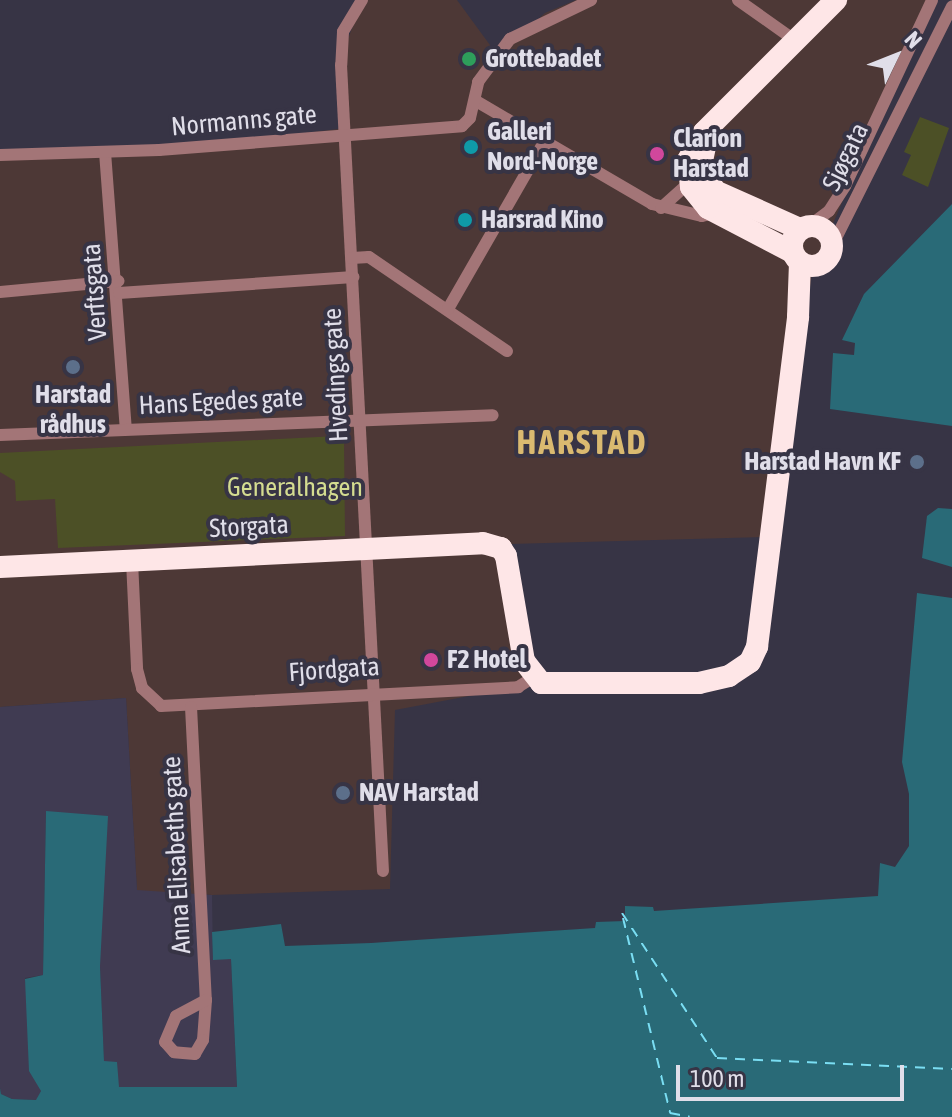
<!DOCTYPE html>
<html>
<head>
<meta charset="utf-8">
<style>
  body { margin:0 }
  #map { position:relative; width:952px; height:1117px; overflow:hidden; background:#373445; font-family:"Asap Condensed",sans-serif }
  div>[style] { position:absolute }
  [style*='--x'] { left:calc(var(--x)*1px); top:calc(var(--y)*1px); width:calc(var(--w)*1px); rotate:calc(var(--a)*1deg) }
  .commercial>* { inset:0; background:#4d3836 }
  .built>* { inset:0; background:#403b52 }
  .green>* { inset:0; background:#4c5026 }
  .water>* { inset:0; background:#296a77 }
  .ferry>* { height:2px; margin-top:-1px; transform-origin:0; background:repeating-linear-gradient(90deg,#7adef3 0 10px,transparent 0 18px) }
  .street>* { height:12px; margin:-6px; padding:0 6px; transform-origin:6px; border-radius:6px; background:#a37577 }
  .highway>* { height:22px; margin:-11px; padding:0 11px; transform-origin:11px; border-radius:11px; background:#fee6e7 }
  .highway>.ring { margin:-11px; padding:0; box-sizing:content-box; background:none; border:22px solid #fee6e7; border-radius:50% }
  .dots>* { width:22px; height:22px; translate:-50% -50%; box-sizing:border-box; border:4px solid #373445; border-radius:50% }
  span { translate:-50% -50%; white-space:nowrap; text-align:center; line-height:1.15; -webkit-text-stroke:8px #373445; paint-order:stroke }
  .poi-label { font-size:26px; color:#e0dee9; font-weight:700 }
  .left { translate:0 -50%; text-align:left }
  .right { translate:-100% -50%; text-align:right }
  .street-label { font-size:26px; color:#e0dee9 }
  .park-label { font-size:26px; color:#d4dc90 }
  .district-label { font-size:34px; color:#daba70; font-weight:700; letter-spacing:2px }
  .north { position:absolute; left:856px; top:16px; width:80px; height:80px; -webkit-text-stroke:6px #373445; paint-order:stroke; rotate:47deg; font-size:22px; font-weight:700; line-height:32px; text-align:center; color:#e0dee9 }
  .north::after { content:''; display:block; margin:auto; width:28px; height:36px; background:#e0dee9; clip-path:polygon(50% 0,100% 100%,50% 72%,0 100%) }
  .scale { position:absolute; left:676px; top:1065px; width:228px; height:36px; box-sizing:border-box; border:4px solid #e0dee9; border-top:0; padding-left:10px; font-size:24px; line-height:28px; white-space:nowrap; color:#e0dee9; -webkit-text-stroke:6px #373445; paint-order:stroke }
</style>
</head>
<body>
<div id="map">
  <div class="commercial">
    <div style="clip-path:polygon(363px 0,457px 0,498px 56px,545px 13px,576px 0,928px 0,812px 273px,782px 493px,767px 537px,510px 544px,527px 685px,395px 710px,390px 889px,212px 895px,137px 891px,126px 698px,0 707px,0 152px,94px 158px,347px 128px,344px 49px)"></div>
  </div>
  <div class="built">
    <div style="clip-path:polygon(126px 698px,137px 890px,212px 895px,213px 959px,231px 959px,237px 1087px,118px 1087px,104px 1062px,100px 966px,46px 812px,43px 975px,25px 978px,41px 1091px,37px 1100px,12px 1099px,1px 1094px,0 1088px,0 707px)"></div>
  </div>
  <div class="green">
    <div style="clip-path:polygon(920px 117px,949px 128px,928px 187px,902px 175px,911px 155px,904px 152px)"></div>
    <div style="clip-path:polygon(338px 436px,344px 441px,345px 536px,58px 548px,55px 499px,16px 501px,15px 481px,0 472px,0 453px)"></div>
  </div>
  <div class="water">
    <div style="clip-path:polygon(952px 204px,952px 426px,830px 409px,833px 353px,854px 355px,855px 343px,842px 340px,864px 294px)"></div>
    <div style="clip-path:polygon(938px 508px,952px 509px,952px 567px,922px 558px,927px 516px)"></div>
    <div style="clip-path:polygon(917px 593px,952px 598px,952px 1117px,0 1117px,0 1088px,1px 1094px,12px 1099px,36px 1100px,41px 1091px,29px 1071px,25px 979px,43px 975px,46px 811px,108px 816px,100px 966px,104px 1061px,117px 1062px,119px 1087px,237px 1087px,231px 959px,213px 960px,212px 932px,281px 924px,285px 946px,371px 943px,595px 928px,596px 922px,625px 921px,625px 906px,653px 907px,654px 911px,878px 896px,880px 863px,895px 867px,909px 846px,909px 794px,902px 762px)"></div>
  </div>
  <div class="ferry">
    <div style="--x:622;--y:913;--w:173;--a:56.8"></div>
    <div style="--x:717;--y:1058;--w:235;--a:2.7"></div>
    <div style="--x:623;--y:918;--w:201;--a:76.4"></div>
    <div style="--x:670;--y:1113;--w:20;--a:11"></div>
  </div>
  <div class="street">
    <div style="--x:362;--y:0;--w:37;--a:121"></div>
    <div style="--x:343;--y:32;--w:33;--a:93"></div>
    <div style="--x:341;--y:65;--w:807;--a:87.02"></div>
    <div style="--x:738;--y:0;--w:71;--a:35.3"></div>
    <div style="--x:476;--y:101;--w:204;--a:30.3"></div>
    <div style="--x:652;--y:204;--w:51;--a:13.5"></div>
    <div style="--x:702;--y:216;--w:12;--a:-14"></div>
    <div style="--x:105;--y:152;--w:278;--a:85.7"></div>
    <div style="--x:0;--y:155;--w:159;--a:-1.8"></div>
    <div style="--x:159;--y:150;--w:304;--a:-4.5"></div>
    <div style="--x:462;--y:126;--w:11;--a:-45"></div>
    <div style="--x:470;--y:118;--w:37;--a:-77"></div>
    <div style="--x:478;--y:82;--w:54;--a:-53.3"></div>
    <div style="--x:510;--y:39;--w:90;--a:-25.7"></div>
    <div style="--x:661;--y:208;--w:39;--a:-42"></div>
    <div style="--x:809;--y:226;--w:25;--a:-37"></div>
    <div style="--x:829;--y:211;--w:30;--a:-57"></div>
    <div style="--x:845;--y:186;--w:205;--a:-64.9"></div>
    <div style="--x:832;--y:246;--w:268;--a:-63.4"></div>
    <div style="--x:352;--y:258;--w:17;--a:-3"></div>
    <div style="--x:369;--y:257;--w:167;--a:34.3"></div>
    <div style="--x:0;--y:292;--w:119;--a:-5.3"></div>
    <div style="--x:119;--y:293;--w:235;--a:-3.9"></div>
    <div style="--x:448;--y:309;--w:193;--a:-60.1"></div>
    <div style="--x:0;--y:435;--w:493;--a:-2.3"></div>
    <div style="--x:132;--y:561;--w:108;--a:87.3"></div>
    <div style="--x:137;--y:669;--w:20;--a:75"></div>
    <div style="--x:142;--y:688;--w:26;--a:43"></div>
    <div style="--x:161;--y:706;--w:358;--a:-3"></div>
    <div style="--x:518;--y:687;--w:19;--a:-32"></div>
    <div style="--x:191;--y:707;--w:293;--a:87.1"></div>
    <div style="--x:206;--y:1000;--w:40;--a:94.3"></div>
    <div style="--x:203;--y:1040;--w:16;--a:120"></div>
    <div style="--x:195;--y:1054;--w:21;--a:-175"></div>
    <div style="--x:174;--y:1052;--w:13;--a:-132"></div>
    <div style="--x:165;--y:1042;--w:28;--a:-67"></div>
    <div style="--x:176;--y:1016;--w:34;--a:-28"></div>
  </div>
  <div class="highway">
    <div style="--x:706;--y:142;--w:24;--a:102"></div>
    <div style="--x:701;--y:165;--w:30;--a:62"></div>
    <div style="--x:715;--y:191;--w:93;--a:24.1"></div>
    <div class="ring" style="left:792px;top:226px;width:18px;height:18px"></div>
    <div style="--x:792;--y:252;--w:95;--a:-152.4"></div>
    <div style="--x:708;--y:208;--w:27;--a:-129"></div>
    <div style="--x:691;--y:187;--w:27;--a:-96"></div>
    <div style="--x:688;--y:160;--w:32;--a:-60"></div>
    <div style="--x:704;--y:132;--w:187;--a:-45"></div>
    <div style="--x:0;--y:567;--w:484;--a:-2.8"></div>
    <div style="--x:483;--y:543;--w:19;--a:16"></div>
    <div style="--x:501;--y:548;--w:9;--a:58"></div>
    <div style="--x:506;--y:556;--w:107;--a:80.3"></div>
    <div style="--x:524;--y:661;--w:28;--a:52"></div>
    <div style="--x:541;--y:683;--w:158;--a:0"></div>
    <div style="--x:699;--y:683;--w:31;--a:-13"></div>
    <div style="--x:729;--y:676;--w:25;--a:-34"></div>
    <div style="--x:750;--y:662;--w:17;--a:-65"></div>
    <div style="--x:757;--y:647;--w:333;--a:-82.9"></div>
    <div style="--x:798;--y:317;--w:55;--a:-87.9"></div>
  </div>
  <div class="dots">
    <div style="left:469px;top:59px;background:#2e9e5b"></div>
    <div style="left:471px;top:147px;background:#0f9aa8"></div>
    <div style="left:657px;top:154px;background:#d1479c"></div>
    <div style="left:465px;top:220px;background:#0f9aa8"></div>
    <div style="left:73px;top:367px;background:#5c6f8a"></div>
    <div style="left:917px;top:462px;background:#5c6f8a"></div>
    <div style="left:431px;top:660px;background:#d1479c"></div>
    <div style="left:343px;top:793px;background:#5c6f8a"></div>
  </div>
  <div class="poi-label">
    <span class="left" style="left:485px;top:59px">Grottebadet</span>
    <span class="left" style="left:487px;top:147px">Galleri<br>Nord-Norge</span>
    <span class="left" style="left:673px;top:154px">Clarion<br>Harstad</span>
    <span class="left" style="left:481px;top:220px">Harsrad Kino</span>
    <span style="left:73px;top:410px">Harstad<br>rådhus</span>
    <span class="right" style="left:901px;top:462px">Harstad Havn KF</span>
    <span class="left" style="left:447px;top:660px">F2 Hotel</span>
    <span class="left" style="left:359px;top:793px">NAV Harstad</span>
  </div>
  <div class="street-label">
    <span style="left:244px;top:121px;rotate:-5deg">Normanns gate</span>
    <span style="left:846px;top:157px;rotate:-64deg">Sjøgata</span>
    <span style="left:95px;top:292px;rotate:-94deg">Verftsgata</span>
    <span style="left:336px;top:375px;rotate:-93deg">Hvedings gate</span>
    <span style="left:221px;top:402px;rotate:-3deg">Hans Egedes gate</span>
    <span style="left:249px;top:527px;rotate:-3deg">Storgata</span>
    <span style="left:334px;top:670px;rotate:-4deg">Fjordgata</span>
    <span style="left:177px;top:855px;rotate:-93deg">Anna Elisabeths gate</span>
  </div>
  <div class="park-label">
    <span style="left:295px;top:488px">Generalhagen</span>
  </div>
  <div class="district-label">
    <span style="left:582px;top:442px">HARSTAD</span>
  </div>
  <div class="north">N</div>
  <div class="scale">100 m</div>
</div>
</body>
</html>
